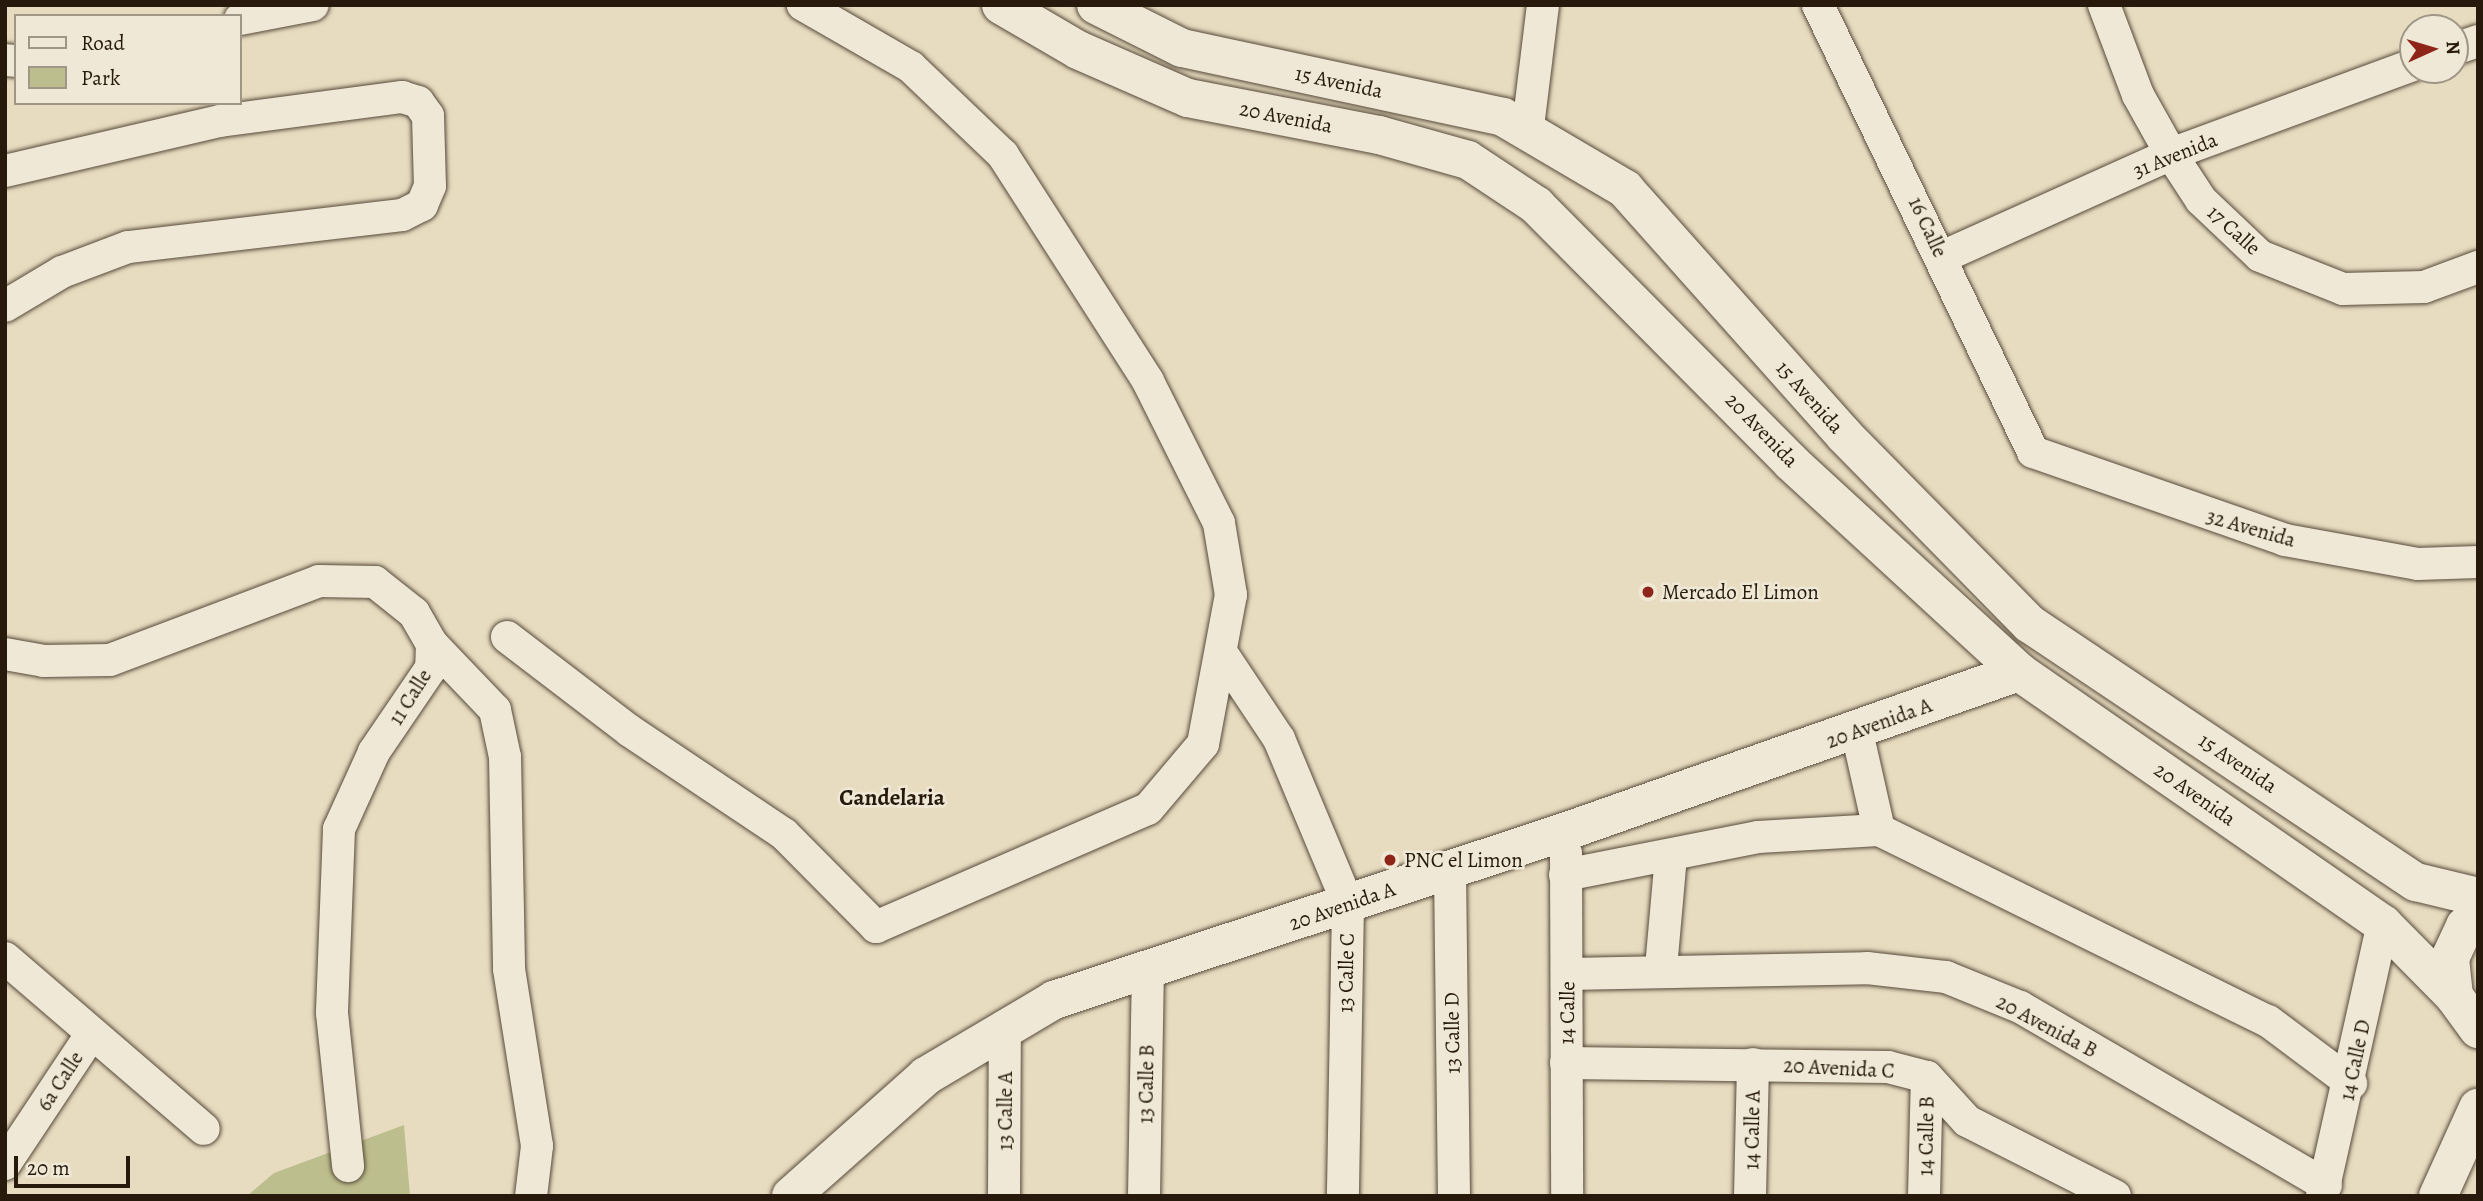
<!DOCTYPE html>
<html>
<head>
<meta charset="utf-8">
<style>
  body { margin:0 }
  #map { position:relative; width:2483px; height:1201px; overflow:hidden; background:#e7dcc0; font-family:Alegreya,serif }
  div>[style] { position:absolute }
  [style*='--x'] { left:calc(var(--x)*1px); top:calc(var(--y)*1px); width:calc(var(--w)*1px); rotate:calc(var(--a)*1deg) }
  .green>* { inset:0; background:#bdbe8d }
  .roads { filter:drop-shadow(0 0 2px #574a3a) drop-shadow(0 0 2px #574a3a) }
  .minor>* { height:32px; margin:-16px; padding:0 16px; transform-origin:16px; border-radius:16px; background:#efe8d6 }
  .tertiary>* { height:38px; margin:-19px; padding:0 19px; transform-origin:19px; border-radius:19px; background:#efe8d6 }
  .secondary>* { height:38px; margin:-19px; padding:0 19px; transform-origin:19px; border-radius:19px; background:#efe8d6 }
  .dots>* { width:19px; height:19px; translate:-50% -50%; box-sizing:border-box; border:4px solid #efe8d6; border-radius:50% }
  span { translate:-50% -50%; white-space:nowrap; text-align:center; line-height:1.15; -webkit-text-stroke:5px #efe8d6; paint-order:stroke }
  .street-label { font-size:21px; color:#271a0d }
  .poi-label { font-size:21px; color:#271a0d }
  .left { translate:0 -50%; text-align:left }
  .neighbourhood-label { font-size:23px; color:#271a0d; font-weight:700 }
  .frame { position:absolute; inset:0; border:7px solid #271a0d; pointer-events:none }
  .legend { position:absolute; left:14px; top:14px; width:228px; height:91px; box-sizing:border-box; background:#efe8d6; border:2px solid #9f9686; margin:0; padding:9px 12px; list-style:none; font-size:21px; color:#271a0d }
  .legend li { display:flex; align-items:center; gap:14px; height:35px }
  .legend b { width:35px; border:2px solid #9f9686 }
  .north { position:absolute; left:2399px; top:14px; width:70px; height:70px; box-sizing:border-box; background:#efe8d6; border:2px solid #9f9686; border-radius:50%; rotate:86deg; font-size:19px; font-weight:700; line-height:28px; text-align:center; color:#271a0d }
  .north::after { content:''; display:block; margin:auto; width:24px; height:32px; background:#8f2418; clip-path:polygon(50% 0,100% 100%,50% 72%,0 100%) }
  .scale { position:absolute; left:14px; top:1156px; width:116px; height:32px; box-sizing:border-box; border:4px solid #271a0d; border-top:0; padding-left:9px; font-size:21px; line-height:24px; white-space:nowrap; color:#271a0d; -webkit-text-stroke:5px #efe8d6; paint-order:stroke }
</style>
</head>
<body>
<div id="map">
  <div class="green">
    <div style="clip-path:polygon(404px 1125px,410px 1196px,247px 1196px,274px 1173px)"></div>
  </div>
  <div class="roads">
    <div class="minor">
      <div style="--x:1818;--y:5;--w:496;--a:64.3"></div>
      <div style="--x:2033;--y:452;--w:267;--a:19.2"></div>
      <div style="--x:2285;--y:540;--w:135;--a:10.2"></div>
      <div style="--x:2418;--y:564;--w:60;--a:-1.9"></div>
      <div style="--x:2104;--y:5;--w:96;--a:69.3"></div>
      <div style="--x:2138;--y:95;--w:68;--a:60.8"></div>
      <div style="--x:2171;--y:154;--w:55;--a:56.9"></div>
      <div style="--x:2201;--y:200;--w:81;--a:43.5"></div>
      <div style="--x:2260;--y:256;--w:89;--a:21.7"></div>
      <div style="--x:2343;--y:289;--w:81;--a:-1.4"></div>
      <div style="--x:2424;--y:287;--w:58;--a:-20.3"></div>
      <div style="--x:240;--y:19;--w:74;--a:-10.9"></div>
      <div style="--x:2455;--y:49;--w:24;--a:-19"></div>
      <div style="--x:5;--y:60;--w:11;--a:5"></div>
      <div style="--x:1528;--y:127;--w:123;--a:-83"></div>
      <div style="--x:5;--y:171;--w:221;--a:-13.1"></div>
      <div style="--x:220;--y:121;--w:184;--a:-7.5"></div>
      <div style="--x:402;--y:97;--w:17;--a:17"></div>
      <div style="--x:418;--y:102;--w:17;--a:54"></div>
      <div style="--x:428;--y:116;--w:70;--a:88.4"></div>
      <div style="--x:430;--y:186;--w:21;--a:113"></div>
      <div style="--x:422;--y:205;--w:22;--a:153"></div>
      <div style="--x:402;--y:215;--w:276;--a:173.3"></div>
      <div style="--x:128;--y:247;--w:71;--a:159.3"></div>
      <div style="--x:62;--y:272;--w:66;--a:149.2"></div>
      <div style="--x:1942;--y:257;--w:251;--a:-24.2"></div>
      <div style="--x:2171;--y:154;--w:258;--a:-20.2"></div>
      <div style="--x:507;--y:637;--w:155;--a:37.4"></div>
      <div style="--x:630;--y:731;--w:185;--a:33.8"></div>
      <div style="--x:784;--y:834;--w:131;--a:45.3"></div>
      <div style="--x:876;--y:927;--w:296;--a:-23.5"></div>
      <div style="--x:1148;--y:809;--w:85;--a:-49.8"></div>
      <div style="--x:1203;--y:744;--w:152;--a:-79.4"></div>
      <div style="--x:1231;--y:595;--w:73;--a:-99.5"></div>
      <div style="--x:1219;--y:523;--w:159;--a:-116.6"></div>
      <div style="--x:1148;--y:381;--w:269;--a:-122.7"></div>
      <div style="--x:1003;--y:155;--w:127;--a:-136.3"></div>
      <div style="--x:911;--y:67;--w:125;--a:-150.1"></div>
      <div style="--x:432;--y:644;--w:91;--a:46.3"></div>
      <div style="--x:495;--y:710;--w:48;--a:78"></div>
      <div style="--x:505;--y:757;--w:212;--a:88.9"></div>
      <div style="--x:509;--y:969;--w:179;--a:81"></div>
      <div style="--x:537;--y:1146;--w:50;--a:96.8"></div>
      <div style="--x:5;--y:654;--w:40;--a:10"></div>
      <div style="--x:44;--y:661;--w:66;--a:-0.9"></div>
      <div style="--x:110;--y:660;--w:223;--a:-20.7"></div>
      <div style="--x:319;--y:581;--w:56;--a:1"></div>
      <div style="--x:375;--y:582;--w:50;--a:38.5"></div>
      <div style="--x:414;--y:613;--w:36;--a:60"></div>
      <div style="--x:432;--y:644;--w:24;--a:92"></div>
      <div style="--x:431;--y:668;--w:102;--a:124.2"></div>
      <div style="--x:374;--y:752;--w:85;--a:114.4"></div>
      <div style="--x:339;--y:829;--w:184;--a:92.2"></div>
      <div style="--x:332;--y:1013;--w:154;--a:84"></div>
      <div style="--x:1223;--y:655;--w:101;--a:56.3"></div>
      <div style="--x:1279;--y:739;--w:179;--a:67.3"></div>
      <div style="--x:1348;--y:904;--w:292;--a:91"></div>
      <div style="--x:1857;--y:732;--w:100;--a:77.3"></div>
      <div style="--x:1566;--y:853;--w:343;--a:89.8"></div>
      <div style="--x:1450;--y:870;--w:326;--a:89.3"></div>
      <div style="--x:1565;--y:875;--w:197;--a:-11.1"></div>
      <div style="--x:1758;--y:837;--w:121;--a:-3.3"></div>
      <div style="--x:1879;--y:830;--w:433;--a:26.2"></div>
      <div style="--x:2268;--y:1021;--w:104;--a:36.8"></div>
      <div style="--x:5;--y:958;--w:262;--a:40.7"></div>
      <div style="--x:1661;--y:968;--w:113;--a:-84.9"></div>
      <div style="--x:1568;--y:974;--w:299;--a:-1.1"></div>
      <div style="--x:1867;--y:968;--w:80;--a:6.5"></div>
      <div style="--x:1946;--y:977;--w:80;--a:22.1"></div>
      <div style="--x:2020;--y:1007;--w:354;--a:30.2"></div>
      <div style="--x:1566;--y:1063;--w:322;--a:0.7"></div>
      <div style="--x:1888;--y:1067;--w:40;--a:14.4"></div>
      <div style="--x:1927;--y:1077;--w:59;--a:47.7"></div>
      <div style="--x:1967;--y:1121;--w:166;--a:26.9"></div>
      <div style="--x:5;--y:1164;--w:157;--a:-56.4"></div>
      <div style="--x:1004;--y:1196;--w:170;--a:-89.7"></div>
      <div style="--x:1144;--y:1196;--w:225;--a:-89"></div>
      <div style="--x:1750;--y:1196;--w:132;--a:-88.7"></div>
      <div style="--x:1924;--y:1196;--w:119;--a:-88.6"></div>
      <div style="--x:2322;--y:1196;--w:279;--a:-77.4"></div>
    </div>
    <div class="tertiary">
      <div style="--x:791;--y:1196;--w:181;--a:-41.6"></div>
      <div style="--x:926;--y:1076;--w:149;--a:-30.7"></div>
      <div style="--x:1054;--y:1000;--w:540;--a:-18.23"></div>
      <div style="--x:1567;--y:831;--w:479;--a:-19.4"></div>
      <div style="--x:2438;--y:1196;--w:97;--a:-65.6"></div>
    </div>
    <div class="secondary">
      <div style="--x:1001;--y:5;--w:89;--a:30.3"></div>
      <div style="--x:1078;--y:50;--w:120;--a:23.6"></div>
      <div style="--x:1188;--y:98;--w:195;--a:11"></div>
      <div style="--x:1379;--y:135;--w:92;--a:15.7"></div>
      <div style="--x:1468;--y:160;--w:82;--a:33.5"></div>
      <div style="--x:1536;--y:205;--w:362;--a:45.2"></div>
      <div style="--x:1791;--y:462;--w:310;--a:42.6"></div>
      <div style="--x:2019;--y:672;--w:443;--a:34.7"></div>
      <div style="--x:2383;--y:924;--w:101;--a:45.4"></div>
      <div style="--x:1096;--y:5;--w:96;--a:26.6"></div>
      <div style="--x:1182;--y:48;--w:328;--a:12.1"></div>
      <div style="--x:1503;--y:117;--w:142;--a:30.5"></div>
      <div style="--x:1625;--y:189;--w:329;--a:48.3"></div>
      <div style="--x:1844;--y:435;--w:265;--a:45.5"></div>
      <div style="--x:2030;--y:624;--w:464;--a:33.8"></div>
      <div style="--x:2416;--y:882;--w:64;--a:13.6"></div>
      <div style="--x:2478;--y:917;--w:16;--a:145"></div>
      <div style="--x:2465;--y:926;--w:35;--a:115"></div>
      <div style="--x:2450;--y:958;--w:38;--a:84"></div>
      <div style="--x:2454;--y:996;--w:41;--a:54"></div>
    </div>
  </div>
  <div class="dots">
    <div style="left:1648px;top:592px;background:#8f2418"></div>
    <div style="left:1390px;top:860px;background:#8f2418"></div>
  </div>
  <div class="street-label">
    <span style="left:1339px;top:82px;rotate:12deg">15 Avenida</span>
    <span style="left:1286px;top:117px;rotate:11deg">20 Avenida</span>
    <span style="left:2175px;top:155px;rotate:-22deg">31 Avenida</span>
    <span style="left:1928px;top:227px;rotate:65deg">16 Calle</span>
    <span style="left:2234px;top:230px;rotate:42deg">17 Calle</span>
    <span style="left:1810px;top:397px;rotate:48deg">15 Avenida</span>
    <span style="left:1762px;top:430px;rotate:46deg">20 Avenida</span>
    <span style="left:2251px;top:528px;rotate:16deg">32 Avenida</span>
    <span style="left:410px;top:697px;rotate:-58deg">11 Calle</span>
    <span style="left:1879px;top:723px;rotate:-20deg">20 Avenida A</span>
    <span style="left:2238px;top:763px;rotate:34deg">15 Avenida</span>
    <span style="left:2195px;top:794px;rotate:35deg">20 Avenida</span>
    <span style="left:1342px;top:906px;rotate:-19deg">20 Avenida A</span>
    <span style="left:1346px;top:973px;rotate:-89deg">13 Calle C</span>
    <span style="left:1567px;top:1013px;rotate:-89deg">14 Calle</span>
    <span style="left:2047px;top:1026px;rotate:28deg">20 Avenida B</span>
    <span style="left:1452px;top:1033px;rotate:-91deg">13 Calle D</span>
    <span style="left:2355px;top:1060px;rotate:-78deg">14 Calle D</span>
    <span style="left:1839px;top:1068px;rotate:3deg">20 Avenida C</span>
    <span style="left:60px;top:1081px;rotate:-57deg">6a Calle</span>
    <span style="left:1146px;top:1084px;rotate:-89deg">13 Calle B</span>
    <span style="left:1005px;top:1111px;rotate:-90deg">13 Calle A</span>
    <span style="left:1752px;top:1130px;rotate:-89deg">14 Calle A</span>
    <span style="left:1926px;top:1136px;rotate:-89deg">14 Calle B</span>
  </div>
  <div class="poi-label">
    <span class="left" style="left:1662px;top:592px">Mercado El Limon</span>
    <span class="left" style="left:1404px;top:860px">PNC el Limon</span>
  </div>
  <div class="neighbourhood-label">
    <span style="left:892px;top:798px">Candelaria</span>
  </div>
  <div class="frame"></div>
  <ul class="legend">
  <li><b style="height:9px;background:#efe8d6"></b>Road</li>
  <li><b style="height:19px;background:#bdbe8d"></b>Park</li>
  </ul>
  <div class="north">N</div>
  <div class="scale">20 m</div>
</div>
</body>
</html>
